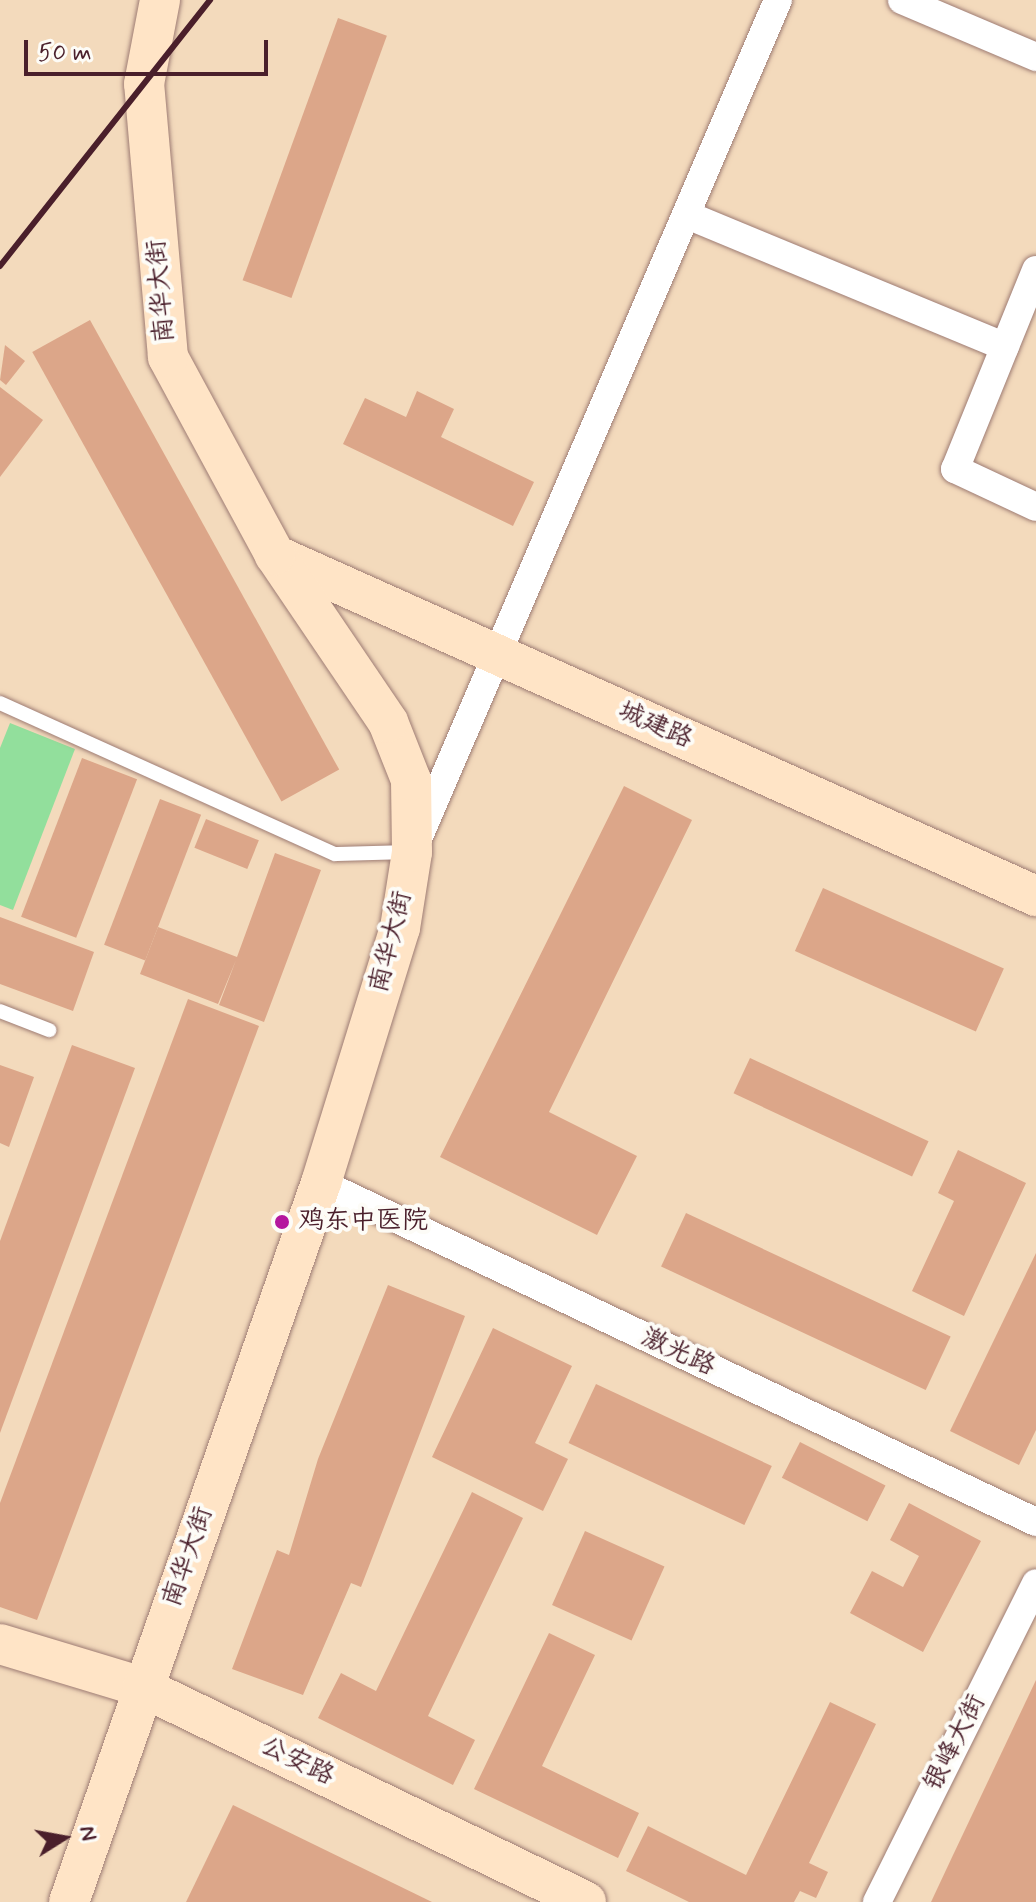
<!DOCTYPE html>
<html>
<head>
<meta charset="utf-8">
<style>
  body { margin:0 }
  #map { position:relative; width:1036px; height:1902px; overflow:hidden; background:#f3dabc; font-family:Mynerve,"LXGW WenKai TC",sans-serif }
  div>[style] { position:absolute }
  [style*='--x'] { left:calc(var(--x)*1px); top:calc(var(--y)*1px); width:calc(var(--w)*1px); rotate:calc(var(--a)*1deg) }
  .green>* { inset:0; background:#92df9c }
  .building>* { inset:0; background:#dca689; transform-origin:0 0 }
  .roads { filter:drop-shadow(0 0 2px #9e7c74) drop-shadow(0 0 2px #9e7c74) }
  .lane>* { height:14px; margin:-7px; padding:0 7px; transform-origin:7px; border-radius:7px; background:#fff }
  .street>* { height:28px; margin:-14px; padding:0 14px; transform-origin:14px; border-radius:14px; background:#fff }
  .secondary>* { height:40px; margin:-20px; padding:0 20px; transform-origin:20px; border-radius:20px; background:#ffe4c6 }
  .rail>* { height:6px; margin:-3px; padding:0 3px; transform-origin:3px; border-radius:3px; background:#4a1f2b }
  .dots>* { width:22px; height:22px; translate:-50% -50%; box-sizing:border-box; border:4px solid #fdfcf7; border-radius:50% }
  span { translate:-50% -50%; white-space:nowrap; text-align:center; line-height:1.15; -webkit-text-stroke:8px #fdfcf7; paint-order:stroke }
  .street-label { font-size:26px; color:#4a1f2b }
  .poi-label { font-size:26px; color:#4a1f2b }
  .left { translate:0 -50%; text-align:left }
  .north { position:absolute; left:24px; top:1798px; width:80px; height:80px; -webkit-text-stroke:6px #fdfcf7; paint-order:stroke; rotate:79deg; font-size:22px; font-weight:700; line-height:32px; text-align:center; color:#4a1f2b }
  .north::after { content:''; display:block; margin:auto; width:28px; height:36px; background:#4a1f2b; clip-path:polygon(50% 0,100% 100%,50% 72%,0 100%) }
  .scale { position:absolute; left:24px; top:40px; width:244px; height:36px; box-sizing:border-box; border:4px solid #4a1f2b; border-top:0; padding-left:10px; font-size:24px; line-height:28px; white-space:nowrap; color:#4a1f2b; -webkit-text-stroke:6px #fdfcf7; paint-order:stroke }
</style>
</head>
<body>
<div id="map">
  <div class="green">
    <div style="clip-path:polygon(10px 723px,75px 749px,13px 910px,0 905px,0 748px)"></div>
  </div>
  <div class="building">
    <div style="left:338px;top:18px;width:52px;height:279px;rotate:20deg"></div>
    <div style="left:90px;top:320px;width:514px;height:66px;rotate:61deg"></div>
    <div style="clip-path:polygon(5px 345px,25px 361px,6px 385px,0 380px)"></div>
    <div style="clip-path:polygon(0 387px,43px 420px,0 477px)"></div>
    <div style="clip-path:polygon(417px 391px,454px 409px,441px 437px,534px 482px,513px 526px,343px 444px,365px 398px,406px 417px)"></div>
    <div style="left:82px;top:758px;width:59px;height:170px;rotate:21deg"></div>
    <div style="clip-path:polygon(624px 786px,692px 820px,549px 1112px,637px 1156px,597px 1235px,440px 1157px)"></div>
    <div style="left:160px;top:799px;width:44px;height:156px;rotate:21deg"></div>
    <div style="left:206px;top:819px;width:57px;height:31px;rotate:22deg"></div>
    <div style="clip-path:polygon(275px 853px,321px 870px,264px 1022px,219px 1005px,236px 960px,218px 1004px,140px 974px,158px 927px,237px 957px)"></div>
    <div style="left:823px;top:888px;width:198px;height:69px;rotate:24deg"></div>
    <div style="clip-path:polygon(0 917px,94px 952px,73px 1011px,0 984px)"></div>
    <div style="clip-path:polygon(188px 999px,259px 1026px,37px 1620px,0 1607px,0 1503px)"></div>
    <div style="clip-path:polygon(72px 1045px,135px 1068px,0 1433px,0 1241px)"></div>
    <div style="left:750px;top:1058px;width:197px;height:39px;rotate:25deg"></div>
    <div style="clip-path:polygon(0 1065px,34px 1077px,9px 1147px,0 1143px)"></div>
    <div style="clip-path:polygon(958px 1150px,1026px 1183px,964px 1316px,912px 1291px,954px 1201px,938px 1193px)"></div>
    <div style="left:686px;top:1213px;width:292px;height:59px;rotate:25deg"></div>
    <div style="clip-path:polygon(1036px 1253px,1036px 1430px,1019px 1465px,950px 1431px)"></div>
    <div style="clip-path:polygon(388px 1285px,465px 1316px,361px 1587px,351px 1583px,303px 1695px,232px 1669px,277px 1550px,289px 1555px,318px 1459px)"></div>
    <div style="clip-path:polygon(493px 1328px,572px 1366px,535px 1443px,568px 1459px,543px 1511px,432px 1457px)"></div>
    <div style="left:596px;top:1384px;width:194px;height:65px;rotate:25deg"></div>
    <div style="left:800px;top:1442px;width:96px;height:40px;rotate:27deg"></div>
    <div style="clip-path:polygon(472px 1492px,523px 1518px,428px 1716px,475px 1740px,453px 1785px,318px 1718px,341px 1673px,376px 1691px)"></div>
    <div style="clip-path:polygon(909px 1503px,981px 1541px,923px 1652px,850px 1613px,872px 1571px,903px 1587px,919px 1556px,890px 1540px)"></div>
    <div style="left:585px;top:1531px;width:87px;height:81px;rotate:24deg"></div>
    <div style="clip-path:polygon(549px 1633px,595px 1655px,542px 1766px,639px 1813px,618px 1858px,474px 1789px)"></div>
    <div style="clip-path:polygon(1036px 1680px,1036px 1902px,931px 1902px,954px 1853px)"></div>
    <div style="clip-path:polygon(830px 1702px,876px 1724px,809px 1863px,828px 1872px,816px 1898px,800px 1891px,794px 1902px,689px 1902px,626px 1871px,648px 1826px,746px 1875px)"></div>
    <div style="clip-path:polygon(233px 1805px,432px 1902px,186px 1902px)"></div>
  </div>
  <div class="roads">
    <div class="lane">
      <div style="--x:0;--y:703;--w:367;--a:24.3"></div>
      <div style="--x:335;--y:854;--w:76;--a:-1.5"></div>
      <div style="--x:0;--y:1011;--w:53;--a:21.2"></div>
    </div>
    <div class="street">
      <div style="--x:902;--y:0;--w:146;--a:23"></div>
      <div style="--x:687;--y:215;--w:344;--a:22.5"></div>
      <div style="--x:1036;--y:270;--w:215;--a:112.1"></div>
      <div style="--x:955;--y:469;--w:89;--a:25.1"></div>
      <div style="--x:417;--y:841;--w:915;--a:-66.77"></div>
      <div style="--x:321;--y:1183;--w:791;--a:25.37"></div>
      <div style="--x:877;--y:1902;--w:356;--a:-63.5"></div>
    </div>
    <div class="secondary">
      <div style="--x:275;--y:555;--w:834;--a:24.14"></div>
      <div style="--x:0;--y:1644;--w:148;--a:16.8"></div>
      <div style="--x:142;--y:1687;--w:493;--a:25.8"></div>
      <div style="--x:69;--y:1902;--w:762;--a:-70.69"></div>
      <div style="--x:321;--y:1183;--w:267;--a:-72.8"></div>
      <div style="--x:400;--y:928;--w:77;--a:-81"></div>
      <div style="--x:412;--y:852;--w:72;--a:-90.8"></div>
      <div style="--x:411;--y:780;--w:62;--a:-111.6"></div>
      <div style="--x:388;--y:722;--w:202;--a:-124.1"></div>
      <div style="--x:275;--y:555;--w:225;--a:-118.4"></div>
      <div style="--x:168;--y:357;--w:274;--a:-95"></div>
      <div style="--x:144;--y:84;--w:86;--a:-79.2"></div>
    </div>
  </div>
  <div class="rail">
    <div style="--x:0;--y:266;--w:339;--a:-51.7"></div>
  </div>
  <div class="dots">
    <div style="left:282px;top:1222px;background:#b5179e"></div>
  </div>
  <div class="street-label">
    <span style="left:162px;top:291px;rotate:-95deg">南华大街</span>
    <span style="left:655px;top:726px;rotate:24deg">城建路</span>
    <span style="left:392px;top:942px;rotate:-76deg">南华大街</span>
    <span style="left:678px;top:1353px;rotate:25deg">激光路</span>
    <span style="left:189px;top:1557px;rotate:-71deg">南华大街</span>
    <span style="left:956px;top:1743px;rotate:-63deg">银峰大街</span>
    <span style="left:297px;top:1762px;rotate:26deg">公安路</span>
  </div>
  <div class="poi-label">
    <span class="left" style="left:298px;top:1222px">鸡东中医院</span>
  </div>
  <div class="north">N</div>
  <div class="scale">50 m</div>
</div>
</body>
</html>
